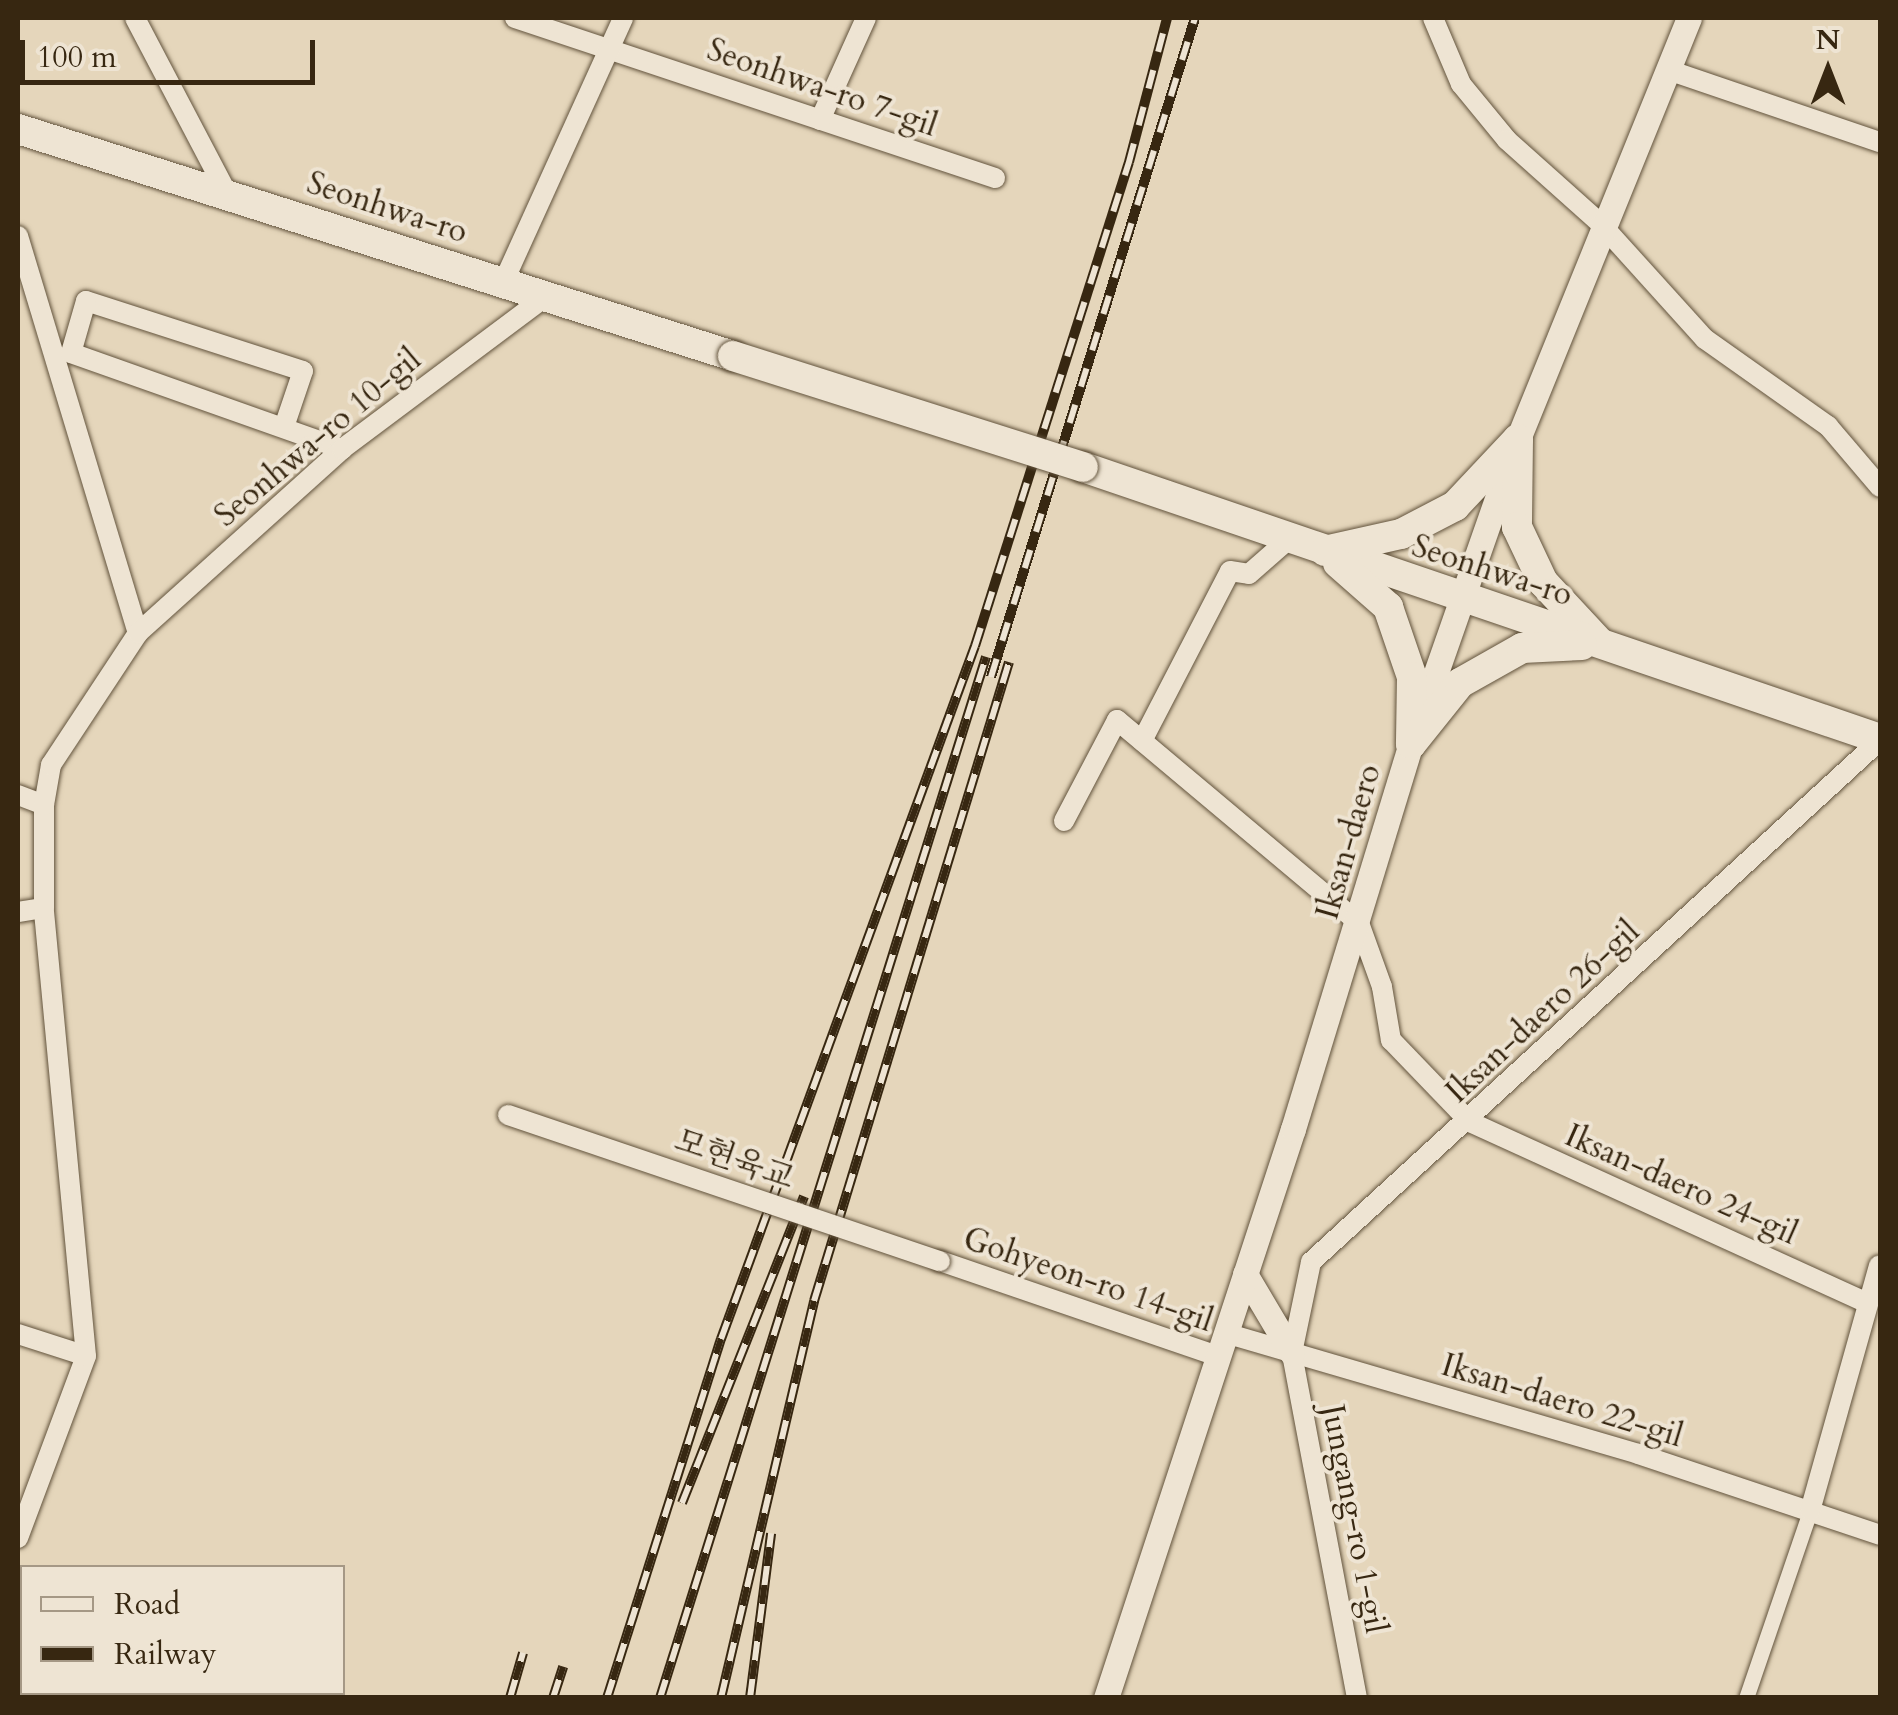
<!DOCTYPE html>
<html>
<head>
<meta charset="utf-8">
<style>
  body { margin:0 }
  #map { position:relative; width:1898px; height:1715px; overflow:hidden; background:#e5d6bb; font-family:Cardo,"Noto Serif KR",serif }
  div>[style] { position:absolute }
  [style*='--x'] { left:calc(var(--x)*1px); top:calc(var(--y)*1px); width:calc(var(--w)*1px); rotate:calc(var(--a)*1deg) }
  .roads { filter:drop-shadow(0 0 2px #62533c) drop-shadow(0 0 2px #62533c) }
  .pedestrian>* { height:15px; margin:-7.5px; padding:0 7.5px; transform-origin:7.5px; border-radius:7.5px; background:#eee4d3 }
  .minor>* { height:20px; margin:-10px; padding:0 10px; transform-origin:10px; border-radius:10px; background:#eee4d3 }
  .tertiary>* { height:25px; margin:-12.5px; padding:0 12.5px; transform-origin:12.5px; border-radius:12.5px; background:#eee4d3 }
  .secondary>* { height:30px; margin:-15px; padding:0 15px; transform-origin:15px; border-radius:15px; background:#eee4d3 }
  .rail>* { height:10px; margin-top:-5px; transform-origin:0; background:repeating-linear-gradient(90deg,#eee4d3 0 19px,#372711 0 38px); box-sizing:border-box; border-block:2px solid #372711 }
  .bridges { filter:drop-shadow(0 0 2px #62533c) drop-shadow(0 0 2px #62533c) }
  .minor-bridge>* { height:20px; margin:-10px; padding:0 10px; transform-origin:10px; border-radius:10px; background:#eee4d3 }
  .secondary-bridge>* { height:30px; margin:-15px; padding:0 15px; transform-origin:15px; border-radius:15px; background:#eee4d3 }
  span { translate:-50% -50%; white-space:nowrap; text-align:center; line-height:1.15; -webkit-text-stroke:8px #eee4d3; paint-order:stroke }
  .street-label { font-size:32px; color:#372711 }
  .frame { position:absolute; inset:0; border:20px solid #372711; pointer-events:none }
  .legend { position:absolute; left:20px; top:1565px; width:325px; height:130px; box-sizing:border-box; background:#eee4d3; border:2px solid #a59885; margin:0; padding:12px 18px; list-style:none; font-size:30px; color:#372711 }
  .legend li { display:flex; align-items:center; gap:20px; height:50px }
  .legend b { width:50px; border:2px solid #a59885 }
  .north { position:absolute; left:1778px; top:20px; width:100px; height:100px; -webkit-text-stroke:8px #eee4d3; paint-order:stroke; rotate:0deg; font-size:28px; font-weight:700; line-height:40px; text-align:center; color:#372711 }
  .north::after { content:''; display:block; margin:auto; width:35px; height:45px; background:#372711; clip-path:polygon(50% 0,100% 100%,50% 72%,0 100%) }
  .scale { position:absolute; left:20px; top:40px; width:295px; height:45px; box-sizing:border-box; border:5px solid #372711; border-top:0; padding-left:12px; font-size:30px; line-height:35px; white-space:nowrap; color:#372711; -webkit-text-stroke:8px #eee4d3; paint-order:stroke }
</style>
</head>
<body>
<div id="map">
  <div class="roads">
    <div class="pedestrian">
      <div style="--x:1746;--y:1698;--w:198;--a:-71.1"></div>
    </div>
    <div class="minor">
      <div style="--x:135;--y:18;--w:198;--a:62.3"></div>
      <div style="--x:515;--y:18;--w:506;--a:18.43"></div>
      <div style="--x:1433;--y:18;--w:72;--a:67"></div>
      <div style="--x:1461;--y:84;--w:72;--a:50.6"></div>
      <div style="--x:1507;--y:140;--w:126;--a:41.8"></div>
      <div style="--x:1601;--y:224;--w:155;--a:47.9"></div>
      <div style="--x:1705;--y:339;--w:151;--a:35.3"></div>
      <div style="--x:1828;--y:426;--w:80;--a:49.6"></div>
      <div style="--x:1671;--y:71;--w:221;--a:18.8"></div>
      <div style="--x:820;--y:120;--w:112;--a:-65.7"></div>
      <div style="--x:18;--y:236;--w:415;--a:73.2"></div>
      <div style="--x:503;--y:283;--w:291;--a:-65.6"></div>
      <div style="--x:284;--y:427;--w:59;--a:-71.3"></div>
      <div style="--x:303;--y:371;--w:228;--a:-162.1"></div>
      <div style="--x:86;--y:301;--w:54;--a:106.1"></div>
      <div style="--x:71;--y:353;--w:288;--a:19.5"></div>
      <div style="--x:1142;--y:741;--w:191;--a:-62.6"></div>
      <div style="--x:1230;--y:571;--w:19;--a:9"></div>
      <div style="--x:1249;--y:574;--w:53;--a:-41.2"></div>
      <div style="--x:18;--y:795;--w:28;--a:21"></div>
      <div style="--x:1064;--y:821;--w:114;--a:-62.3"></div>
      <div style="--x:1117;--y:720;--w:316;--a:40"></div>
      <div style="--x:1359;--y:923;--w:68;--a:70.2"></div>
      <div style="--x:1382;--y:987;--w:54;--a:80.4"></div>
      <div style="--x:1391;--y:1040;--w:114;--a:46.1"></div>
      <div style="--x:1470;--y:1122;--w:436;--a:24.5"></div>
      <div style="--x:18;--y:912;--w:26;--a:-9"></div>
      <div style="--x:940;--y:1261;--w:294;--a:18.9"></div>
      <div style="--x:1225;--y:1333;--w:430;--a:16.3"></div>
      <div style="--x:1638;--y:1454;--w:255;--a:18.5"></div>
      <div style="--x:18;--y:1334;--w:71;--a:17.9"></div>
      <div style="--x:1810;--y:1511;--w:255;--a:-74.3"></div>
      <div style="--x:18;--y:1538;--w:194;--a:-69.5"></div>
      <div style="--x:86;--y:1356;--w:450;--a:-95.4"></div>
      <div style="--x:44;--y:908;--w:103;--a:-90"></div>
      <div style="--x:44;--y:805;--w:41;--a:-80.1"></div>
      <div style="--x:51;--y:765;--w:158;--a:-56.6"></div>
      <div style="--x:138;--y:633;--w:275;--a:-42"></div>
      <div style="--x:342;--y:449;--w:252;--a:-36.8"></div>
      <div style="--x:1357;--y:1698;--w:351;--a:-100.7"></div>
      <div style="--x:1292;--y:1353;--w:93;--a:-78.2"></div>
      <div style="--x:1311;--y:1262;--w:772;--a:-42.53"></div>
    </div>
    <div class="tertiary">
      <div style="--x:1245;--y:1274;--w:92;--a:59.3"></div>
      <div style="--x:1106;--y:1698;--w:599;--a:-71.81"></div>
      <div style="--x:1293;--y:1129;--w:403;--a:-73"></div>
      <div style="--x:1411;--y:744;--w:323;--a:-70.7"></div>
      <div style="--x:1518;--y:439;--w:454;--a:-67.9"></div>
    </div>
    <div class="secondary">
      <div style="--x:18;--y:129;--w:750;--a:17.61"></div>
      <div style="--x:1518;--y:439;--w:88;--a:90.7"></div>
      <div style="--x:1517;--y:527;--w:61;--a:64.7"></div>
      <div style="--x:1543;--y:582;--w:81;--a:47"></div>
      <div style="--x:1083;--y:467;--w:842;--a:18.84"></div>
      <div style="--x:1325;--y:551;--w:78;--a:-12.6"></div>
      <div style="--x:1401;--y:534;--w:61;--a:-27.4"></div>
      <div style="--x:1455;--y:506;--w:92;--a:-46.8"></div>
      <div style="--x:1338;--y:563;--w:67;--a:41.3"></div>
      <div style="--x:1388;--y:607;--w:74;--a:71.1"></div>
      <div style="--x:1412;--y:677;--w:67;--a:90.9"></div>
      <div style="--x:1411;--y:744;--w:78;--a:-51.2"></div>
      <div style="--x:1460;--y:683;--w:71;--a:-29.4"></div>
      <div style="--x:1522;--y:648;--w:60;--a:-2.9"></div>
    </div>
  </div>
  <div class="rail">
    <div style="--x:991;--y:677;--w:690;--a:-72.8"></div>
    <div style="--x:682;--y:1503;--w:330;--a:-68.3"></div>
    <div style="--x:510;--y:1698;--w:47;--a:-73.9"></div>
    <div style="--x:553;--y:1698;--w:33;--a:-72"></div>
    <div style="--x:607;--y:1698;--w:377;--a:-72.4"></div>
    <div style="--x:721;--y:1339;--w:738;--a:-69.87"></div>
    <div style="--x:975;--y:646;--w:508;--a:-72.35"></div>
    <div style="--x:1129;--y:162;--w:149;--a:-75.2"></div>
    <div style="--x:660;--y:1698;--w:1091;--a:-72.61"></div>
    <div style="--x:721;--y:1698;--w:408;--a:-76.8"></div>
    <div style="--x:814;--y:1301;--w:668;--a:-73.03"></div>
    <div style="--x:750;--y:1698;--w:166;--a:-82.7"></div>
  </div>
  <div class="bridges">
    <div class="minor-bridge">
      <div style="--x:508;--y:1115;--w:456;--a:18.7"></div>
    </div>
    <div class="secondary-bridge">
      <div style="--x:733;--y:356;--w:367;--a:17.6"></div>
    </div>
  </div>
  <div class="street-label">
    <span style="left:822px;top:88px;rotate:19deg">Seonhwa-ro 7-gil</span>
    <span style="left:387px;top:208px;rotate:18deg">Seonhwa-ro</span>
    <span style="left:318px;top:438px;rotate:-40deg">Seonhwa-ro 10-gil</span>
    <span style="left:1492px;top:571px;rotate:18deg">Seonhwa-ro</span>
    <span style="left:1349px;top:842px;rotate:-74deg">Iksan-daero</span>
    <span style="left:1543px;top:1012px;rotate:-43deg">Iksan-daero 26-gil</span>
    <span style="left:734px;top:1160px;rotate:19deg">모현육교</span>
    <span style="left:1681px;top:1185px;rotate:24deg">Iksan-daero 24-gil</span>
    <span style="left:1088px;top:1280px;rotate:19deg">Gohyeon-ro 14-gil</span>
    <span style="left:1562px;top:1401px;rotate:17deg">Iksan-daero 22-gil</span>
    <span style="left:1354px;top:1519px;rotate:79deg">Jungang-ro 1-gil</span>
  </div>
  <div class="frame"></div>
  <ul class="legend">
  <li><b style="height:12px;background:#eee4d3"></b>Road</li>
  <li><b style="height:12px;background:#372711"></b>Railway</li>
  </ul>
  <div class="north">N</div>
  <div class="scale">100 m</div>
</div>
</body>
</html>
